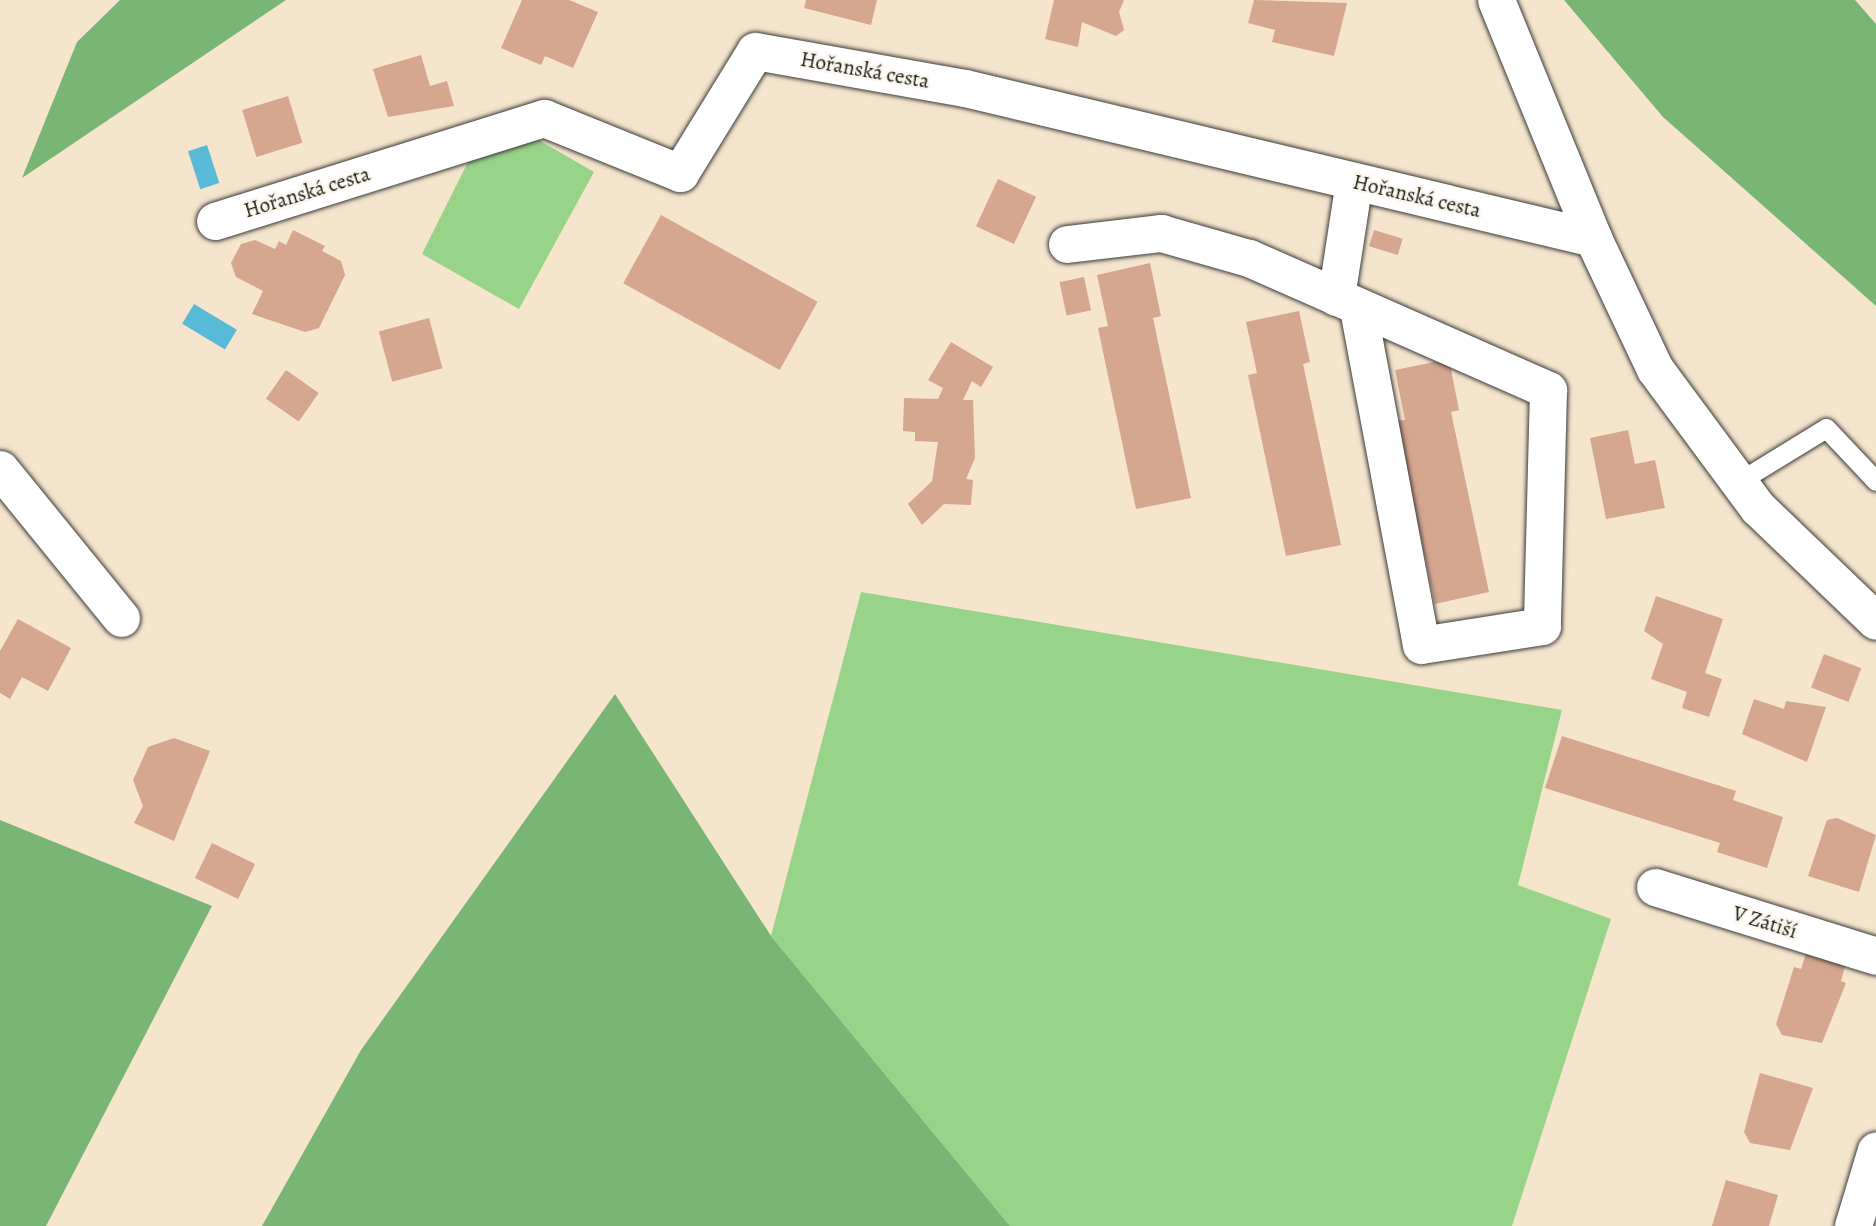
<!DOCTYPE html>
<html>
<head>
<meta charset="utf-8">
<style>
  body { margin:0 }
  #map { position:relative; width:1876px; height:1226px; overflow:hidden; background:#f5e5cd; font-family:Alegreya,serif }
  div>[style] { position:absolute }
  [style*='--x'] { left:calc(var(--x)*1px); top:calc(var(--y)*1px); width:calc(var(--w)*1px); rotate:calc(var(--a)*1deg) }
  .green>* { inset:0; background:#97d489 }
  .forest>* { inset:0; background:#79b675 }
  .water>* { inset:0; background:#59bad7; transform-origin:0 0 }
  .building>* { inset:0; background:#d5a690; transform-origin:0 0 }
  .roads { filter:drop-shadow(0 0 2px #3d3a37) drop-shadow(0 0 2px #3d3a37) }
  .lane>* { height:19px; margin:-9.5px; padding:0 9.5px; transform-origin:9.5px; border-radius:9.5px; background:#fff }
  .street>* { height:37px; margin:-18.5px; padding:0 18.5px; transform-origin:18.5px; border-radius:18.5px; background:#fff }
  span { translate:-50% -50%; white-space:nowrap; text-align:center; line-height:1.15; -webkit-text-stroke:5px #fbf7ec; paint-order:stroke }
  .street-label { font-size:21px; color:#1c1c1c }
</style>
</head>
<body>
<div id="map">
  <div class="green">
    <div style="clip-path:polygon(523px 131px,594px 172px,519px 309px,422px 254px,472px 154px)"></div>
    <div style="clip-path:polygon(861px 592px,1562px 710px,1518px 885px,1611px 919px,1512px 1226px,1010px 1226px,771px 936px)"></div>
  </div>
  <div class="forest">
    <div style="clip-path:polygon(120px 0,286px 0,22px 178px,77px 42px)"></div>
    <div style="clip-path:polygon(1564px 0,1855px 0,1876px 24px,1876px 306px,1663px 117px)"></div>
    <div style="clip-path:polygon(615px 694px,771px 936px,1010px 1226px,262px 1226px,361px 1050px)"></div>
    <div style="clip-path:polygon(0 820px,212px 906px,46px 1226px,0 1226px)"></div>
  </div>
  <div class="water">
    <div style="left:207px;top:145px;width:40px;height:20px;rotate:72deg"></div>
    <div style="left:194px;top:304px;width:50px;height:23px;rotate:31deg"></div>
  </div>
  <div class="building">
    <div style="clip-path:polygon(522px 0,569px 0,598px 12px,573px 68px,545px 56px,541px 65px,501px 48px)"></div>
    <div style="clip-path:polygon(806px 0,877px 0,871px 25px,804px 8px)"></div>
    <div style="clip-path:polygon(1054px 0,1124px 0,1119px 12px,1124px 30px,1116px 36px,1082px 22px,1078px 47px,1045px 39px)"></div>
    <div style="clip-path:polygon(1254px 0,1347px 3px,1334px 56px,1272px 42px,1275px 30px,1248px 23px)"></div>
    <div style="clip-path:polygon(421px 55px,430px 86px,447px 81px,454px 106px,388px 117px,373px 69px)"></div>
    <div style="left:288px;top:96px;width:49px;height:48px;rotate:73deg"></div>
    <div style="left:998px;top:179px;width:42px;height:52px;rotate:25deg"></div>
    <div style="left:661px;top:215px;width:179px;height:78px;rotate:29deg"></div>
    <div style="clip-path:polygon(293px 230px,325px 246px,322px 251px,341px 261px,345px 275px,319px 328px,305px 332px,252px 314px,263px 291px,236px 277px,231px 263px,241px 244px,255px 240px,275px 249px,279px 241px,286px 245px)"></div>
    <div style="left:1374px;top:230px;width:30px;height:17px;rotate:17deg"></div>
    <div style="clip-path:polygon(1150px 263px,1161px 316px,1153px 318px,1191px 498px,1136px 509px,1098px 328px,1108px 326px,1097px 275px)"></div>
    <div style="left:1084px;top:277px;width:34px;height:25px;rotate:78deg"></div>
    <div style="clip-path:polygon(1299px 311px,1310px 362px,1303px 364px,1341px 545px,1286px 556px,1248px 375px,1257px 373px,1246px 322px)"></div>
    <div style="left:429px;top:318px;width:52px;height:52px;rotate:75deg"></div>
    <div style="clip-path:polygon(951px 342px,993px 367px,981px 387px,972px 381px,963px 400px,973px 400px,975px 458px,966px 479px,973px 480px,971px 505px,944px 504px,922px 525px,908px 504px,932px 481px,938px 442px,915px 441px,915px 432px,903px 431px,904px 398px,938px 399px,943px 388px,928px 380px)"></div>
    <div style="clip-path:polygon(1449px 359px,1459px 410px,1451px 412px,1489px 592px,1435px 604px,1396px 421px,1405px 420px,1395px 370px)"></div>
    <div style="left:286px;top:370px;width:40px;height:35px;rotate:35deg"></div>
    <div style="clip-path:polygon(1628px 430px,1635px 464px,1655px 460px,1665px 508px,1606px 519px,1590px 438px)"></div>
    <div style="clip-path:polygon(1656px 596px,1723px 619px,1705px 673px,1722px 679px,1709px 717px,1682px 708px,1687px 692px,1651px 679px,1663px 644px,1644px 631px)"></div>
    <div style="clip-path:polygon(18px 619px,71px 648px,48px 691px,22px 677px,10px 699px,0 693px,0 651px)"></div>
    <div style="left:1824px;top:654px;width:40px;height:36px;rotate:21deg"></div>
    <div style="clip-path:polygon(1754px 699px,1784px 709px,1786px 701px,1826px 707px,1807px 762px,1742px 734px)"></div>
    <div style="clip-path:polygon(1562px 736px,1736px 791px,1733px 800px,1783px 817px,1767px 868px,1717px 852px,1720px 843px,1545px 788px)"></div>
    <div style="clip-path:polygon(174px 738px,210px 751px,174px 841px,134px 823px,143px 806px,133px 780px,148px 747px)"></div>
    <div style="clip-path:polygon(1837px 818px,1876px 835px,1859px 892px,1808px 876px,1827px 820px)"></div>
    <div style="left:212px;top:843px;width:48px;height:39px;rotate:26deg"></div>
    <div style="clip-path:polygon(1807px 950px,1846px 963px,1841px 981px,1846px 983px,1822px 1043px,1782px 1035px,1776px 1024px,1794px 967px,1801px 969px)"></div>
    <div style="clip-path:polygon(1760px 1073px,1813px 1088px,1790px 1150px,1750px 1143px,1744px 1132px)"></div>
    <div style="clip-path:polygon(1726px 1180px,1778px 1195px,1769px 1226px,1712px 1226px)"></div>
  </div>
  <div class="roads">
    <div class="lane">
      <div style="--x:1738;--y:482;--w:103;--a:-31.5"></div>
      <div style="--x:1826;--y:428;--w:73;--a:46.7"></div>
    </div>
    <div class="street">
      <div style="--x:1496;--y:0;--w:257;--a:67.8"></div>
      <div style="--x:1593;--y:238;--w:145;--a:64.7"></div>
      <div style="--x:1655;--y:369;--w:173;--a:53.5"></div>
      <div style="--x:1758;--y:508;--w:163;--a:43.8"></div>
      <div style="--x:215;--y:221;--w:345;--a:-17.4"></div>
      <div style="--x:544;--y:118;--w:147;--a:22"></div>
      <div style="--x:680;--y:173;--w:143;--a:-58.4"></div>
      <div style="--x:755;--y:51;--w:213;--a:10"></div>
      <div style="--x:965;--y:88;--w:646;--a:13.43"></div>
      <div style="--x:1067;--y:244;--w:95;--a:-6.7"></div>
      <div style="--x:1161;--y:233;--w:91;--a:15.9"></div>
      <div style="--x:1249;--y:258;--w:327;--a:23.8"></div>
      <div style="--x:1548;--y:390;--w:236;--a:91.5"></div>
      <div style="--x:1542;--y:626;--w:122;--a:171.1"></div>
      <div style="--x:1421;--y:645;--w:344;--a:-100.6"></div>
      <div style="--x:1336;--y:297;--w:117;--a:-81.2"></div>
      <div style="--x:0;--y:469;--w:192;--a:50.9"></div>
      <div style="--x:1655;--y:887;--w:232;--a:17.3"></div>
      <div style="--x:1853;--y:1226;--w:79;--a:-73.2"></div>
    </div>
  </div>
  <div class="street-label">
    <span style="left:865px;top:70px;rotate:10deg">Hořanská cesta</span>
    <span style="left:307px;top:192px;rotate:-17deg">Hořanská cesta</span>
    <span style="left:1417px;top:196px;rotate:13deg">Hořanská cesta</span>
    <span style="left:1765px;top:922px;rotate:17deg">V Zátiší</span>
  </div>
</div>
</body>
</html>
